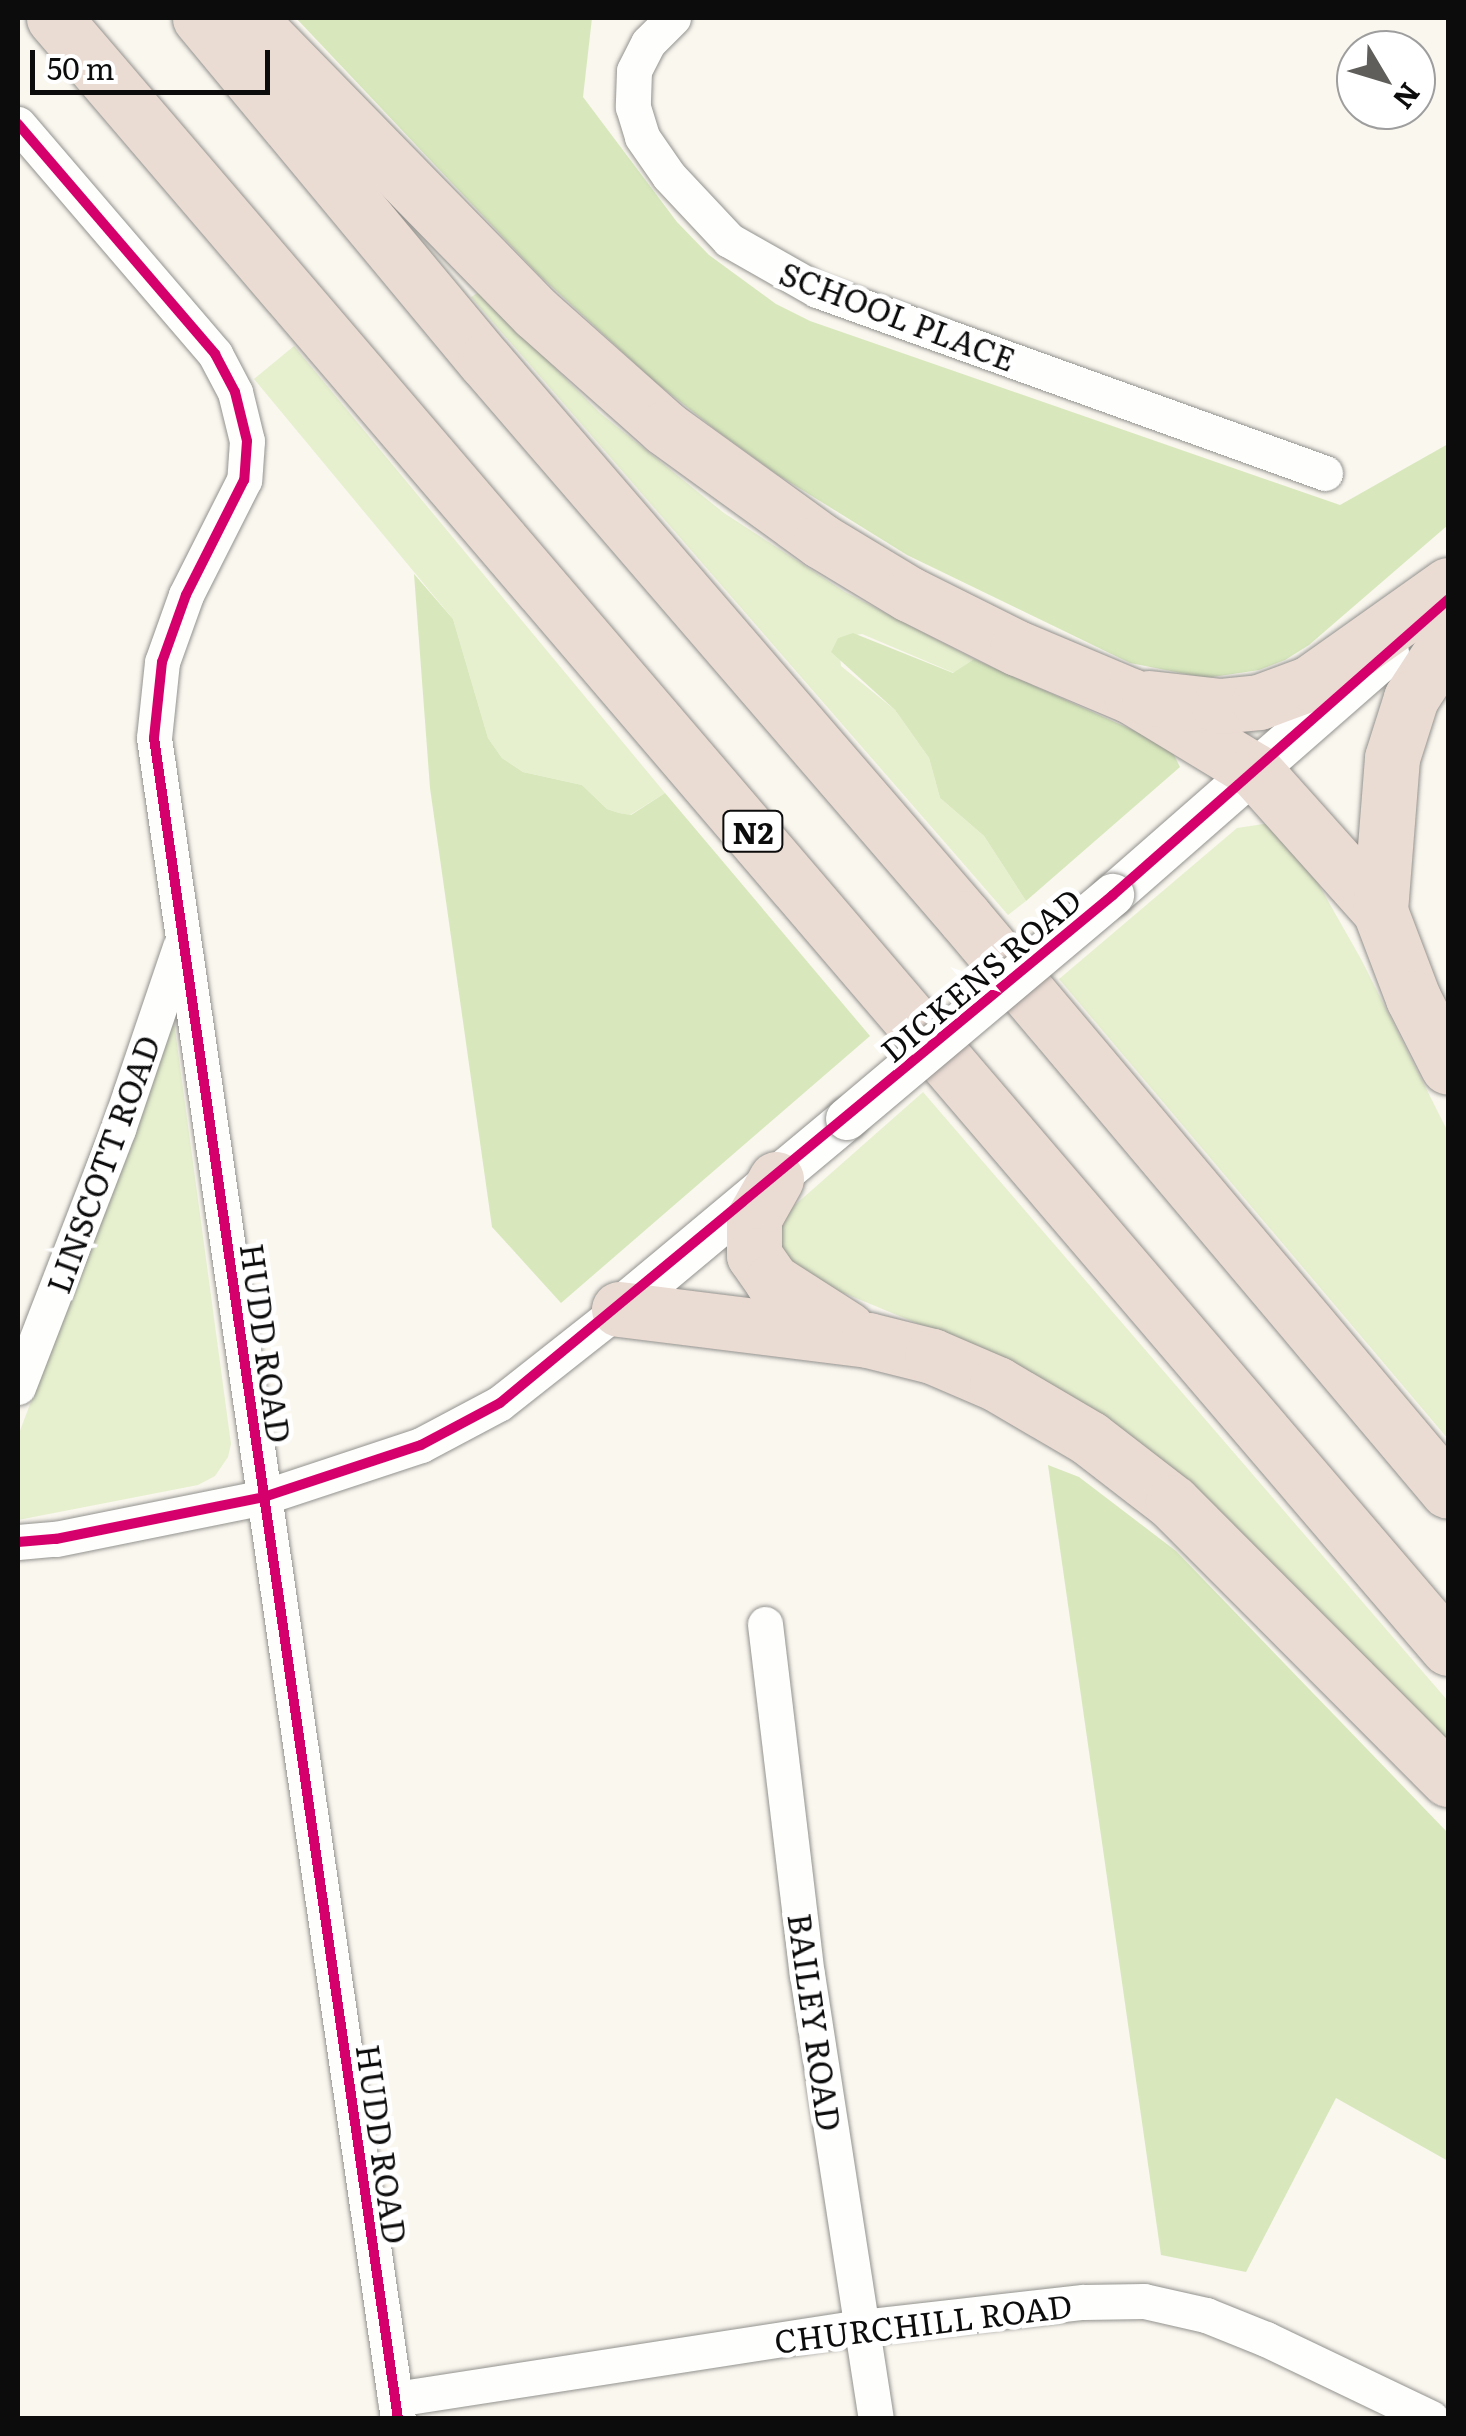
<!DOCTYPE html>
<html>
<head>
<meta charset="utf-8">
<style>
  body { margin:0 }
  #map { position:relative; width:1466px; height:2436px; overflow:hidden; background:#faf7ef; font-family:Literata,serif }
  div>[style] { position:absolute }
  [style*='--x'] { left:calc(var(--x)*1px); top:calc(var(--y)*1px); width:calc(var(--w)*1px); rotate:calc(var(--a)*1deg) }
  .green>* { inset:0; background:#e6f0ce }
  .forest>* { inset:0; background:#d8e8bc }
  .roads { filter:drop-shadow(0 0 2px #93928e) drop-shadow(0 0 2px #93928e) }
  .minor>* { height:35px; margin:-17.5px; padding:0 17.5px; transform-origin:17.5px; border-radius:17.5px; background:#fefefd }
  .tertiary>* { height:42px; margin:-21px; padding:0 21px; transform-origin:21px; border-radius:21px; background:#fefefd }
  .motorway>* { height:55px; margin:-27.5px; padding:0 27.5px; transform-origin:27.5px; border-radius:27.5px; background:#eadbd3 }
  .bridges { filter:drop-shadow(0 0 2px #93928e) drop-shadow(0 0 2px #93928e) }
  .tertiary-bridge>* { height:42px; margin:-21px; padding:0 21px; transform-origin:21px; border-radius:21px; background:#fefefd }
  .cycleway>* { height:10px; margin:-5px; padding:0 5px; transform-origin:5px; border-radius:5px; background:#d6006c }
  span { translate:-50% -50%; white-space:nowrap; text-align:center; line-height:1.15; -webkit-text-stroke:10px #fff; paint-order:stroke }
  .shield-label span { padding:2px 8px; background:#fff; border:2px solid; border-radius:8px; -webkit-text-stroke-width:0 }
  .shield-label { font-size:30px; color:#0c0c0c; font-weight:700 }
  .street-label { font-size:32px; color:#0c0c0c }
  .frame { position:absolute; inset:0; border:20px solid #0c0c0c; pointer-events:none }
  .north { position:absolute; left:1336px; top:30px; width:100px; height:100px; box-sizing:border-box; background:#fff; border:2px solid #9e9e9e; border-radius:50%; rotate:128deg; font-size:28px; font-weight:700; line-height:40px; text-align:center; color:#0c0c0c }
  .north::after { content:''; display:block; margin:auto; width:35px; height:45px; background:#5f5e5b; clip-path:polygon(50% 0,100% 100%,50% 72%,0 100%) }
  .scale { position:absolute; left:30px; top:50px; width:240px; height:45px; box-sizing:border-box; border:5px solid #0c0c0c; border-top:0; padding-left:12px; font-size:30px; line-height:35px; white-space:nowrap; color:#0c0c0c; -webkit-text-stroke:8px #fff; paint-order:stroke }
</style>
</head>
<body>
<div id="map">
  <div class="green">
    <div style="clip-path:polygon(479px 292px,600px 413px,724px 513px,845px 592px,974px 659px,954px 673px,862px 634px,838px 638px,841px 666px,895px 710px,929px 758px,940px 798px,984px 836px,1026px 901px,1008px 915px,471px 297px)"></div>
    <div style="clip-path:polygon(294px 346px,665px 793px,630px 815px,619px 813px,607px 809px,582px 785px,523px 772px,502px 758px,488px 738px,453px 619px,254px 379px)"></div>
    <div style="clip-path:polygon(1270px 823px,1294px 841px,1361px 959px,1448px 1132px,1448px 1439px,1059px 979px,1237px 828px)"></div>
    <div style="clip-path:polygon(174px 1022px,231px 1444px,228px 1457px,215px 1476px,198px 1485px,18px 1520px,18px 1436px)"></div>
    <div style="clip-path:polygon(923px 1092px,1448px 1701px,1448px 1744px,1185px 1480px,1008px 1361px,793px 1272px,770px 1227px)"></div>
  </div>
  <div class="forest">
    <div style="clip-path:polygon(296px 18px,592px 18px,583px 97px,677px 222px,709px 255px,776px 304px,810px 321px,1340px 505px,1448px 444px,1448px 525px,1309px 645px,1285px 660px,1259px 670px,1206px 678px,1130px 663px,907px 555px,778px 475px,716px 430px,654px 381px,538px 274px)"></div>
    <div style="clip-path:polygon(414px 574px,453px 619px,488px 738px,502px 758px,523px 772px,582px 785px,607px 809px,619px 813px,631px 815px,665px 793px,870px 1036px,561px 1303px,492px 1227px,430px 788px)"></div>
    <div style="clip-path:polygon(853px 633px,953px 673px,974px 659px,1155px 740px,1171px 749px,1180px 767px,1026px 901px,984px 836px,940px 798px,929px 758px,895px 710px,831px 652px,838px 638px)"></div>
    <div style="clip-path:polygon(1048px 1465px,1079px 1477px,1176px 1551px,1448px 1833px,1448px 2161px,1336px 2098px,1246px 2272px,1161px 2255px)"></div>
  </div>
  <div class="roads">
    <div class="minor">
      <div style="--x:673;--y:18;--w:35;--a:135"></div>
      <div style="--x:648;--y:43;--w:31;--a:117"></div>
      <div style="--x:634;--y:71;--w:36;--a:92"></div>
      <div style="--x:633;--y:107;--w:31;--a:73"></div>
      <div style="--x:642;--y:137;--w:47;--a:55.3"></div>
      <div style="--x:669;--y:176;--w:88;--a:46.8"></div>
      <div style="--x:729;--y:240;--w:101;--a:29.6"></div>
      <div style="--x:817;--y:290;--w:540;--a:19.81"></div>
      <div style="--x:18;--y:124;--w:303;--a:49.4"></div>
      <div style="--x:215;--y:354;--w:43;--a:62.2"></div>
      <div style="--x:235;--y:392;--w:50;--a:76.2"></div>
      <div style="--x:247;--y:441;--w:39;--a:94"></div>
      <div style="--x:244;--y:480;--w:129;--a:116.8"></div>
      <div style="--x:186;--y:595;--w:71;--a:109.7"></div>
      <div style="--x:162;--y:662;--w:76;--a:96"></div>
      <div style="--x:154;--y:738;--w:1698;--a:81.74"></div>
      <div style="--x:18;--y:1387;--w:277;--a:-68.8"></div>
      <div style="--x:118;--y:1129;--w:192;--a:-71.2"></div>
      <div style="--x:18;--y:1542;--w:38;--a:-5"></div>
      <div style="--x:56;--y:1539;--w:212;--a:-11.4"></div>
      <div style="--x:264;--y:1497;--w:165;--a:-18.3"></div>
      <div style="--x:421;--y:1445;--w:89;--a:-28"></div>
      <div style="--x:500;--y:1403;--w:152;--a:-38.3"></div>
      <div style="--x:765;--y:1624;--w:353;--a:83.2"></div>
      <div style="--x:807;--y:1974;--w:449;--a:81.2"></div>
      <div style="--x:395;--y:2399;--w:473;--a:-8.8"></div>
      <div style="--x:862;--y:2327;--w:222;--a:-6.5"></div>
      <div style="--x:1083;--y:2302;--w:61;--a:-0.9"></div>
      <div style="--x:1144;--y:2301;--w:64;--a:12.7"></div>
      <div style="--x:1206;--y:2315;--w:65;--a:21.8"></div>
      <div style="--x:1266;--y:2339;--w:183;--a:25.6"></div>
    </div>
    <div class="tertiary">
      <div style="--x:1113;--y:895;--w:366;--a:-41.2"></div>
      <div style="--x:619;--y:1309;--w:297;--a:-39.8"></div>
    </div>
    <div class="motorway">
      <div style="--x:54;--y:18;--w:2145;--a:49.46"></div>
      <div style="--x:200;--y:18;--w:446;--a:50.3"></div>
      <div style="--x:485;--y:361;--w:735;--a:49.25"></div>
      <div style="--x:965;--y:918;--w:749;--a:49.87"></div>
      <div style="--x:248;--y:18;--w:412;--a:45.7"></div>
      <div style="--x:536;--y:313;--w:173;--a:41.7"></div>
      <div style="--x:665;--y:428;--w:193;--a:35.9"></div>
      <div style="--x:821;--y:541;--w:103;--a:31.1"></div>
      <div style="--x:909;--y:594;--w:121;--a:26.6"></div>
      <div style="--x:1017;--y:648;--w:124;--a:22.8"></div>
      <div style="--x:1131;--y:696;--w:145;--a:31.2"></div>
      <div style="--x:1255;--y:771;--w:188;--a:48.2"></div>
      <div style="--x:1448;--y:641;--w:68;--a:123"></div>
      <div style="--x:1411;--y:698;--w:63;--a:107.6"></div>
      <div style="--x:1392;--y:758;--w:153;--a:94.5"></div>
      <div style="--x:1380;--y:911;--w:93;--a:69.2"></div>
      <div style="--x:1413;--y:998;--w:77;--a:63.1"></div>
      <div style="--x:1149;--y:698;--w:70;--a:6.5"></div>
      <div style="--x:1219;--y:706;--w:40;--a:-5.7"></div>
      <div style="--x:1259;--y:702;--w:54;--a:-20.4"></div>
      <div style="--x:1310;--y:683;--w:169;--a:-35.4"></div>
      <div style="--x:776;--y:1179;--w:45;--a:119.4"></div>
      <div style="--x:754;--y:1218;--w:37;--a:90"></div>
      <div style="--x:754;--y:1255;--w:32;--a:55"></div>
      <div style="--x:772;--y:1281;--w:89;--a:32.6"></div>
      <div style="--x:619;--y:1309;--w:251;--a:7.1"></div>
      <div style="--x:868;--y:1340;--w:66;--a:14"></div>
      <div style="--x:932;--y:1356;--w:71;--a:23.3"></div>
      <div style="--x:997;--y:1384;--w:107;--a:30.4"></div>
      <div style="--x:1089;--y:1438;--w:106;--a:37.7"></div>
      <div style="--x:1173;--y:1503;--w:390;--a:45.1"></div>
    </div>
  </div>
  <div class="bridges">
    <div class="tertiary-bridge">
      <div style="--x:847;--y:1119;--w:348;--a:-40.1"></div>
    </div>
  </div>
  <div class="cycleway">
    <div style="--x:18;--y:124;--w:303;--a:49.4"></div>
    <div style="--x:215;--y:354;--w:43;--a:62.2"></div>
    <div style="--x:235;--y:392;--w:50;--a:76.2"></div>
    <div style="--x:247;--y:441;--w:39;--a:94"></div>
    <div style="--x:244;--y:480;--w:129;--a:116.8"></div>
    <div style="--x:186;--y:595;--w:71;--a:109.7"></div>
    <div style="--x:162;--y:662;--w:76;--a:96"></div>
    <div style="--x:154;--y:738;--w:1698;--a:81.74"></div>
    <div style="--x:18;--y:1542;--w:38;--a:-5"></div>
    <div style="--x:56;--y:1539;--w:212;--a:-11.4"></div>
    <div style="--x:264;--y:1497;--w:165;--a:-18.3"></div>
    <div style="--x:421;--y:1445;--w:89;--a:-28"></div>
    <div style="--x:500;--y:1403;--w:796;--a:-39.65"></div>
    <div style="--x:1113;--y:895;--w:446;--a:-41.4"></div>
  </div>
  <div class="shield-label">
    <span style="left:753px;top:831px">N2</span>
  </div>
  <div class="street-label">
    <span style="left:898px;top:315px;rotate:21deg">SCHOOL PLACE</span>
    <span style="left:980px;top:974px;rotate:-40deg">DICKENS ROAD</span>
    <span style="left:102px;top:1164px;rotate:-70deg">LINSCOTT ROAD</span>
    <span style="left:267px;top:1343px;rotate:82deg">HUDD ROAD</span>
    <span style="left:816px;top:2022px;rotate:82deg">BAILEY ROAD</span>
    <span style="left:383px;top:2144px;rotate:82deg">HUDD ROAD</span>
    <span style="left:923px;top:2322px;rotate:-7deg">CHURCHILL ROAD</span>
  </div>
  <div class="frame"></div>
  <div class="north">N</div>
  <div class="scale">50 m</div>
</div>
</body>
</html>
